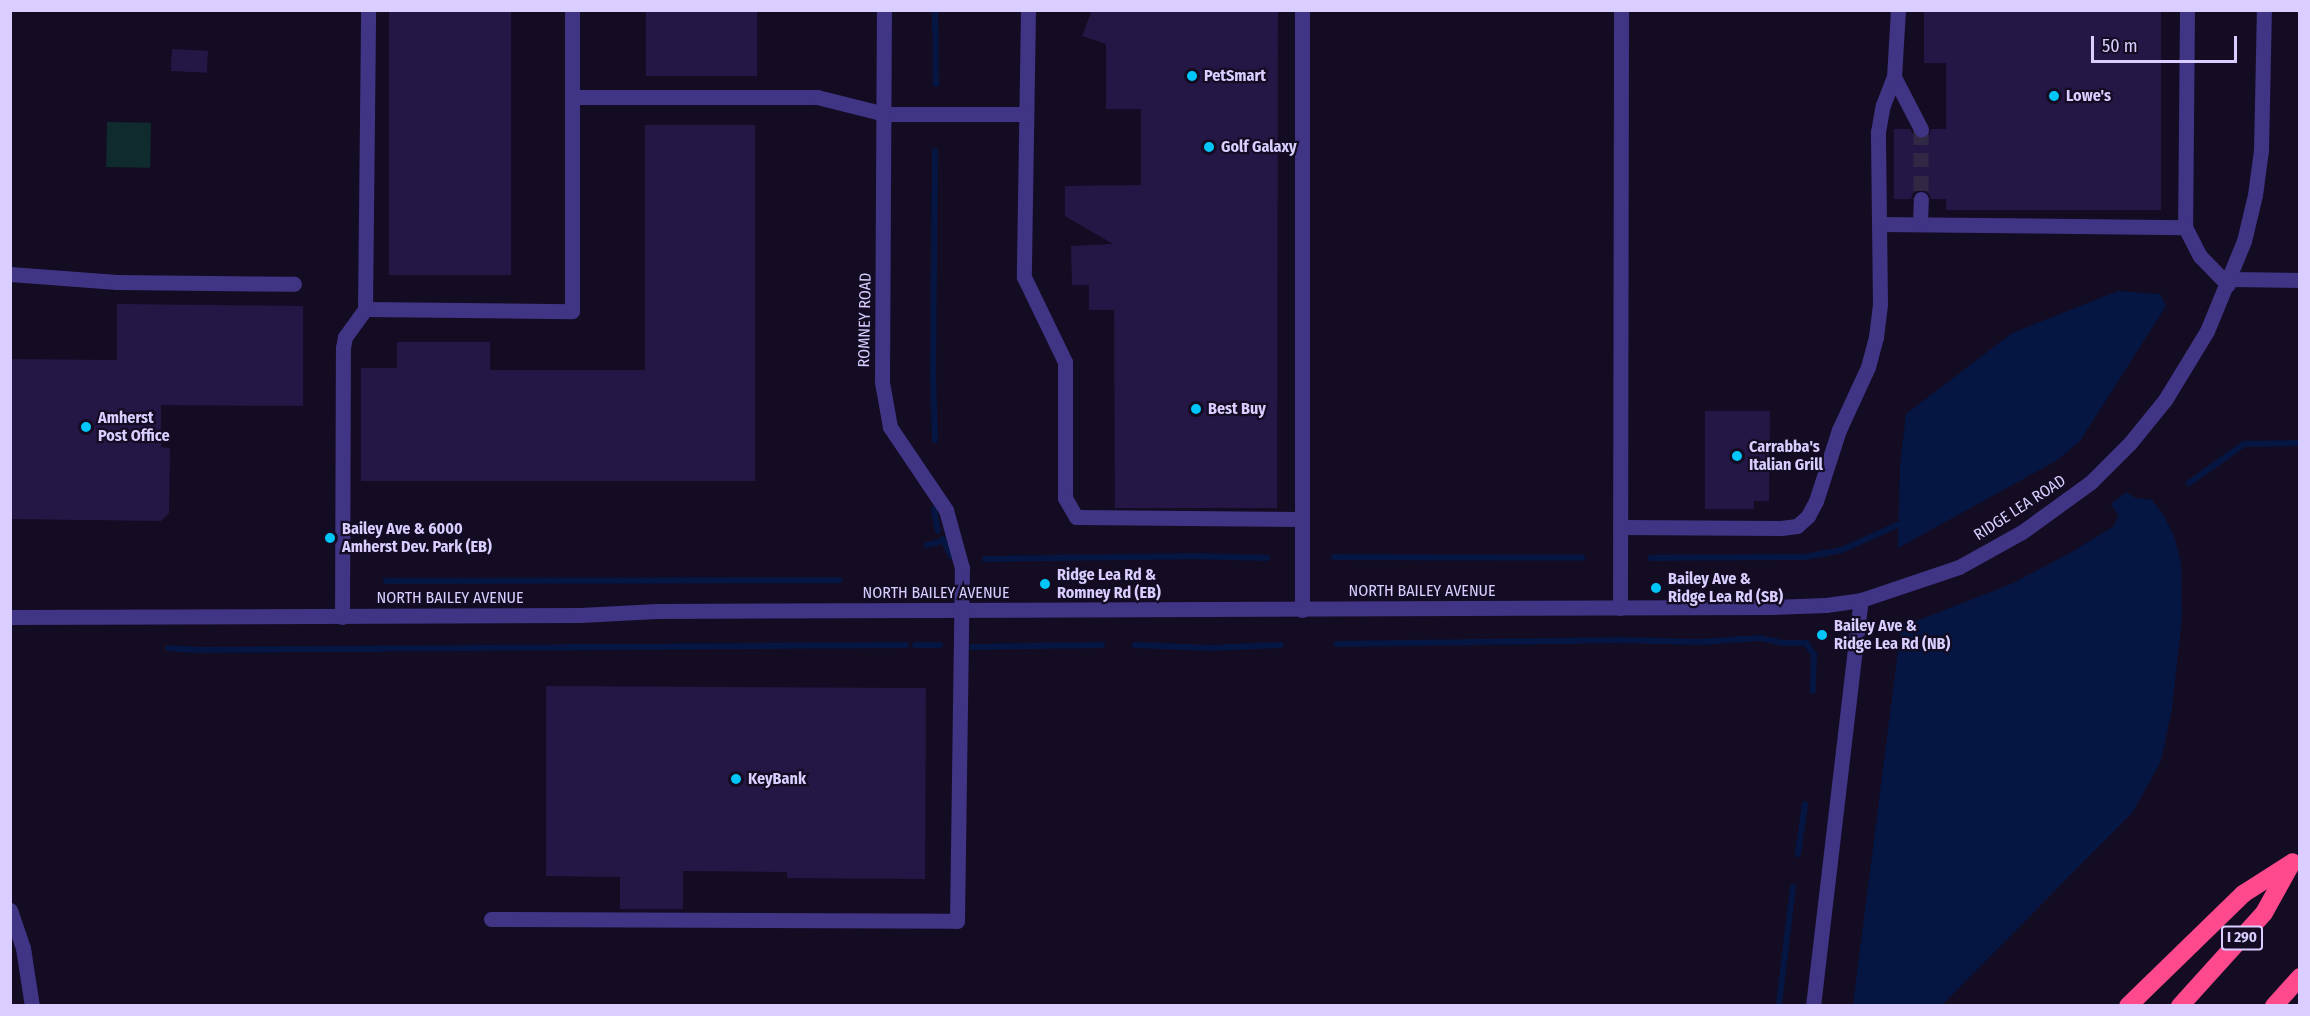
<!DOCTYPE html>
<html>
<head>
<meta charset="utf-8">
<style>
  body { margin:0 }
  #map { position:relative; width:2310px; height:1016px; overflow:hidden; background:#130c23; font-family:"Fira Sans Condensed",sans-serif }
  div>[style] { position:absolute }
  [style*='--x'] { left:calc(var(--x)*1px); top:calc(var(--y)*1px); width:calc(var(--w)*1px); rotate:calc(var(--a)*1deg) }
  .green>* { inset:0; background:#0f2b2d; transform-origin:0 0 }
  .water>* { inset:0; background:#061642 }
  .stream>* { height:6px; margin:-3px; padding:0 3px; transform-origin:3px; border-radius:3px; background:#061642 }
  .building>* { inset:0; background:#251745; transform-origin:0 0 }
  .minor-tunnel>* { height:15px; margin-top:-7.5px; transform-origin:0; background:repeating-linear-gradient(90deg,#312944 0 15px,transparent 0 23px) }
  .minor>* { height:15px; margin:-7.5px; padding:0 7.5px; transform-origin:7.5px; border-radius:7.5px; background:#403485 }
  .highway>* { height:18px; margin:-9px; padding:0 9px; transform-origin:9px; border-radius:9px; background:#ff498d }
  .dots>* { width:16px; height:16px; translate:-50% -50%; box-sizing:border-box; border:3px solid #130c23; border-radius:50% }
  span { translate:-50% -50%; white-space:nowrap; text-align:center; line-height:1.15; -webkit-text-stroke:4.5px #130c23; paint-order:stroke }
  .shield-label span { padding:2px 4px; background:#130c23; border:2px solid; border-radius:4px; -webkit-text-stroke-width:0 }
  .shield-label { font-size:15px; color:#d9ceff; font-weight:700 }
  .poi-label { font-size:16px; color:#d9ceff; font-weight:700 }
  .left { translate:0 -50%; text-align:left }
  .street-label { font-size:16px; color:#d9ceff }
  .frame { position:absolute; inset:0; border:12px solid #d9ceff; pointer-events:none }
  .scale { position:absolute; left:2091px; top:36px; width:146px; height:27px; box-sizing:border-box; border:3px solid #d9ceff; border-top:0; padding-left:8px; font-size:18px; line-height:21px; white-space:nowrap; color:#d9ceff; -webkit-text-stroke:4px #130c23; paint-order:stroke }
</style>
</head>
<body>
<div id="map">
  <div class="green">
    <div style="left:107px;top:122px;width:44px;height:45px;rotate:1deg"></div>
  </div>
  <div class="water">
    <div style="clip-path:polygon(2118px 291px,2160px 294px,2166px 306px,2080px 441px,2056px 461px,1898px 548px,1900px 465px,1906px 414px,2012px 333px)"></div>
    <div style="clip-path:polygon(2126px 492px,2136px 498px,2152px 500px,2164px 516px,2174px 536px,2181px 564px,2182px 617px,2172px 708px,2161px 761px,2133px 812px,1942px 1005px,1853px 1005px,1901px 627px,2011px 584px,2070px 553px,2114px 526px,2118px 515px,2111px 504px)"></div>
  </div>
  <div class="stream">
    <div style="--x:935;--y:10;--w:74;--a:89.2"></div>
    <div style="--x:935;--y:151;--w:224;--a:90.5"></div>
    <div style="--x:933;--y:375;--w:65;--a:88.2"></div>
    <div style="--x:2189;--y:483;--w:67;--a:-35.3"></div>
    <div style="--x:2244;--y:444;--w:56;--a:-1"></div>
    <div style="--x:934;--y:509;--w:22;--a:80"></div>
    <div style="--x:943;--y:539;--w:19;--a:65"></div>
    <div style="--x:927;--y:545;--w:12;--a:-14"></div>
    <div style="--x:1334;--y:557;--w:248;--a:0.2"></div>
    <div style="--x:1651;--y:558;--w:154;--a:-0.4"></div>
    <div style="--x:1805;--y:557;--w:38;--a:-11"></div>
    <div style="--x:1842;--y:550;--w:68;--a:-24.3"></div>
    <div style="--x:985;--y:559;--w:205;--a:-0.8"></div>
    <div style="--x:1190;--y:556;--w:77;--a:1.5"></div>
    <div style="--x:386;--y:581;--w:453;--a:-0.1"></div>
    <div style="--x:1894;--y:629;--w:15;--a:-16"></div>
    <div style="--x:1337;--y:644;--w:284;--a:-0.8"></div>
    <div style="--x:1621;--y:640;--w:79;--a:1.5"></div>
    <div style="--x:1700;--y:642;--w:60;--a:-3.8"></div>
    <div style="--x:1760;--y:638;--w:24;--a:12"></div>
    <div style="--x:1783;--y:643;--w:23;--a:0"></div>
    <div style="--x:1806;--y:643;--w:14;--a:56"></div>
    <div style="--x:1814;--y:655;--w:36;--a:92"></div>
    <div style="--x:915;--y:645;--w:25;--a:0"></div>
    <div style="--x:1135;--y:645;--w:76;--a:2.3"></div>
    <div style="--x:1211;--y:648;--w:70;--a:-2.5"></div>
    <div style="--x:972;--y:647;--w:130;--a:-0.9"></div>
    <div style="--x:168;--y:648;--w:30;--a:4"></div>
    <div style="--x:198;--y:650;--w:708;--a:-0.4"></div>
    <div style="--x:1798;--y:854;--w:50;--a:-82"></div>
    <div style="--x:1779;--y:1004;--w:118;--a:-83.2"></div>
  </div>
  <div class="building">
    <div style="left:389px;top:10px;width:122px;height:265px"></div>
    <div style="left:646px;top:10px;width:111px;height:66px"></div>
    <div style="clip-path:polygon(1092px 10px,1278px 10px,1277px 508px,1115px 508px,1114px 310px,1089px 310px,1089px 285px,1072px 285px,1071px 246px,1113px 244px,1065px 216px,1065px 186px,1141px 185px,1141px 109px,1106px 109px,1106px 44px,1082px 36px)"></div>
    <div style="clip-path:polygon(1924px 10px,2161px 10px,2161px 210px,1946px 210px,1946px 199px,1931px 199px,1929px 194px,1922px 189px,1913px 193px,1911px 199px,1894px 199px,1894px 129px,1910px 129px,1915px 137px,1921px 139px,1929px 135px,1931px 129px,1946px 129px,1946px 63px,1924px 63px)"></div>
    <div style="left:172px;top:49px;width:36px;height:22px;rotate:3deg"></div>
    <div style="clip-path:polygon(645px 125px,755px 125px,755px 481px,361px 481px,361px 368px,397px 368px,397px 342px,490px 342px,490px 370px,645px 370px)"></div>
    <div style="clip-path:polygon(117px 304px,303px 306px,303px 406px,161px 405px,161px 447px,170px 448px,169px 513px,161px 521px,10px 519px,10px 359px,117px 360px)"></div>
    <div style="clip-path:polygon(1705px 411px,1770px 411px,1769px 501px,1754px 501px,1754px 509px,1705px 509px)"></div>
    <div style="clip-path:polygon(546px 686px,926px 688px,925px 879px,787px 878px,787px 872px,683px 871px,683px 909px,620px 909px,620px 877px,546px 876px)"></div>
  </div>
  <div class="minor-tunnel">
    <div style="--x:1921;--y:129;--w:70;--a:90"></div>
  </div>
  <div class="minor">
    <div style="--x:1028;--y:10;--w:267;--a:90.9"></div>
    <div style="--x:1024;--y:277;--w:94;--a:64.2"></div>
    <div style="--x:1065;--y:362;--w:136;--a:90"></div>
    <div style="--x:1065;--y:498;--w:22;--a:60"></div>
    <div style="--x:1076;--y:517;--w:225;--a:0.5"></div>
    <div style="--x:1302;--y:10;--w:600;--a:90"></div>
    <div style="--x:2187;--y:10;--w:217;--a:90.5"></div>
    <div style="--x:2185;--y:227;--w:33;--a:63"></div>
    <div style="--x:2200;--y:256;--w:40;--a:46"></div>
    <div style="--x:1894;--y:77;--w:59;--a:62.6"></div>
    <div style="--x:572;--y:97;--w:245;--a:0"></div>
    <div style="--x:817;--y:97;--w:70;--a:14"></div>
    <div style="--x:885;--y:114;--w:141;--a:0"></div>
    <div style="--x:1879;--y:224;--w:306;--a:0.6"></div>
    <div style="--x:1920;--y:224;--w:25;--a:-88"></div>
    <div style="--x:10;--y:274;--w:107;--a:4.3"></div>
    <div style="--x:117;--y:282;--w:177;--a:0.6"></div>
    <div style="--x:2230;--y:279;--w:70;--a:0.8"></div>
    <div style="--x:365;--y:309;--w:207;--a:0.6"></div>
    <div style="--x:572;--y:311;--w:301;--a:-90"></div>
    <div style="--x:1620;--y:527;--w:161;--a:0.4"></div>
    <div style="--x:1781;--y:528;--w:16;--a:-7"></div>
    <div style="--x:1797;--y:526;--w:15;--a:-42"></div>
    <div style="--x:1808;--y:516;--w:17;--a:-62"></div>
    <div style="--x:1816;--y:501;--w:75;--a:-72.1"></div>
    <div style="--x:1839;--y:430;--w:69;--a:-65.3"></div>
    <div style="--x:1868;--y:367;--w:31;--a:-75"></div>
    <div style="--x:1876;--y:337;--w:34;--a:-83"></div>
    <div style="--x:1880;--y:303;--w:171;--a:-90.7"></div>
    <div style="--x:1878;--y:132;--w:27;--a:-80"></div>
    <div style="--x:1883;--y:105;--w:30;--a:-69"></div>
    <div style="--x:1894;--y:77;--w:67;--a:-86.6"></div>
    <div style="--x:1620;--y:608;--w:598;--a:-89.9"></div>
    <div style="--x:10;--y:617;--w:570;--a:-0.2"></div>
    <div style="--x:580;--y:615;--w:77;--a:-3"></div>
    <div style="--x:657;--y:611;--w:1116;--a:-0.21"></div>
    <div style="--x:1773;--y:607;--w:53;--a:-2.2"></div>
    <div style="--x:1826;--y:605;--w:35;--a:-8"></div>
    <div style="--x:1861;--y:600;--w:103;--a:-18.6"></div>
    <div style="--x:1959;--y:567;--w:72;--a:-29.1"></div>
    <div style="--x:2022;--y:532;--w:85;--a:-35.9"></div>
    <div style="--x:2091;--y:482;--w:55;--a:-45"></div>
    <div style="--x:2130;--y:443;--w:55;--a:-50.9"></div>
    <div style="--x:2165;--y:400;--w:81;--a:-58.7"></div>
    <div style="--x:2207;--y:331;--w:97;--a:-67.7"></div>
    <div style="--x:2244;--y:241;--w:47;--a:-76.6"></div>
    <div style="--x:2255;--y:195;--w:45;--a:-82.4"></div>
    <div style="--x:2261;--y:150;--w:140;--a:-88.8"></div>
    <div style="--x:342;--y:617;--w:269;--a:-89.8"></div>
    <div style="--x:343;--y:348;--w:11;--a:-80"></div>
    <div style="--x:345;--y:337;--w:34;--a:-54"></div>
    <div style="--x:365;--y:309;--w:299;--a:-89.4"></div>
    <div style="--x:10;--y:910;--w:40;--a:71.1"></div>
    <div style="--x:23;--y:948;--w:59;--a:81.2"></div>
    <div style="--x:491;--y:919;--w:466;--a:0.2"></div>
    <div style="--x:957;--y:921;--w:353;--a:-89.2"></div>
    <div style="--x:962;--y:568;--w:60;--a:-105.4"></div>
    <div style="--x:946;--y:510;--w:100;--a:-124"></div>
    <div style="--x:890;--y:427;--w:46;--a:-100.1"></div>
    <div style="--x:882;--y:382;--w:372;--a:-89.7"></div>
    <div style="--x:1813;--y:1006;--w:409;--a:-83.3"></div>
  </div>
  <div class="highway">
    <div style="--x:2128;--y:1006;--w:161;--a:-44.2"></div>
    <div style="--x:2243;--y:894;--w:59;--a:-32.6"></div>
    <div style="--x:2180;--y:1006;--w:125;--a:-47.9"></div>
    <div style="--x:2264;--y:913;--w:54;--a:-61"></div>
    <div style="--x:2274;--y:1006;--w:39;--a:-48"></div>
  </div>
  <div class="dots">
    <div style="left:1192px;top:76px;background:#00c6f9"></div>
    <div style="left:2054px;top:96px;background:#00c6f9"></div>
    <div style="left:1209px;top:147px;background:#00c6f9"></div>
    <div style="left:1196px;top:409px;background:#00c6f9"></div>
    <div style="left:86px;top:427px;background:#00c6f9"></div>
    <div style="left:1737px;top:456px;background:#00c6f9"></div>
    <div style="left:330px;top:538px;background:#00c6f9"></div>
    <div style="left:1045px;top:584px;background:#00c6f9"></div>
    <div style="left:1656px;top:588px;background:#00c6f9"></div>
    <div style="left:1822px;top:635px;background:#00c6f9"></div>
    <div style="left:736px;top:779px;background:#00c6f9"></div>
  </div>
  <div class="shield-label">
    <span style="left:2242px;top:938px">I 290</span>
  </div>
  <div class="poi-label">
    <span class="left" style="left:1204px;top:76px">PetSmart</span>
    <span class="left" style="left:2066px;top:96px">Lowe's</span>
    <span class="left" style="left:1221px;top:147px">Golf Galaxy</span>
    <span class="left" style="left:1208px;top:409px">Best Buy</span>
    <span class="left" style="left:98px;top:427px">Amherst<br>Post Office</span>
    <span class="left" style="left:1749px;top:456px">Carrabba's<br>Italian Grill</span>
    <span class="left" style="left:342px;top:538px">Bailey Ave &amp; 6000<br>Amherst Dev. Park (EB)</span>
    <span class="left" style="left:1057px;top:584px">Ridge Lea Rd &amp;<br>Romney Rd (EB)</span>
    <span class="left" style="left:1668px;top:588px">Bailey Ave &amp;<br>Ridge Lea Rd (SB)</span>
    <span class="left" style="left:1834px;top:635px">Bailey Ave &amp;<br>Ridge Lea Rd (NB)</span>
    <span class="left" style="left:748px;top:779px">KeyBank</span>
  </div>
  <div class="street-label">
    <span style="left:865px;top:320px;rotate:-89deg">ROMNEY ROAD</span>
    <span style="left:2020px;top:508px;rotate:-33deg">RIDGE LEA ROAD</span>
    <span style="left:1422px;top:591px">NORTH BAILEY AVENUE</span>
    <span style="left:936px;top:593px">NORTH BAILEY AVENUE</span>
    <span style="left:450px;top:598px">NORTH BAILEY AVENUE</span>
  </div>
  <div class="frame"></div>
  <div class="scale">50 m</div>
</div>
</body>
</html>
